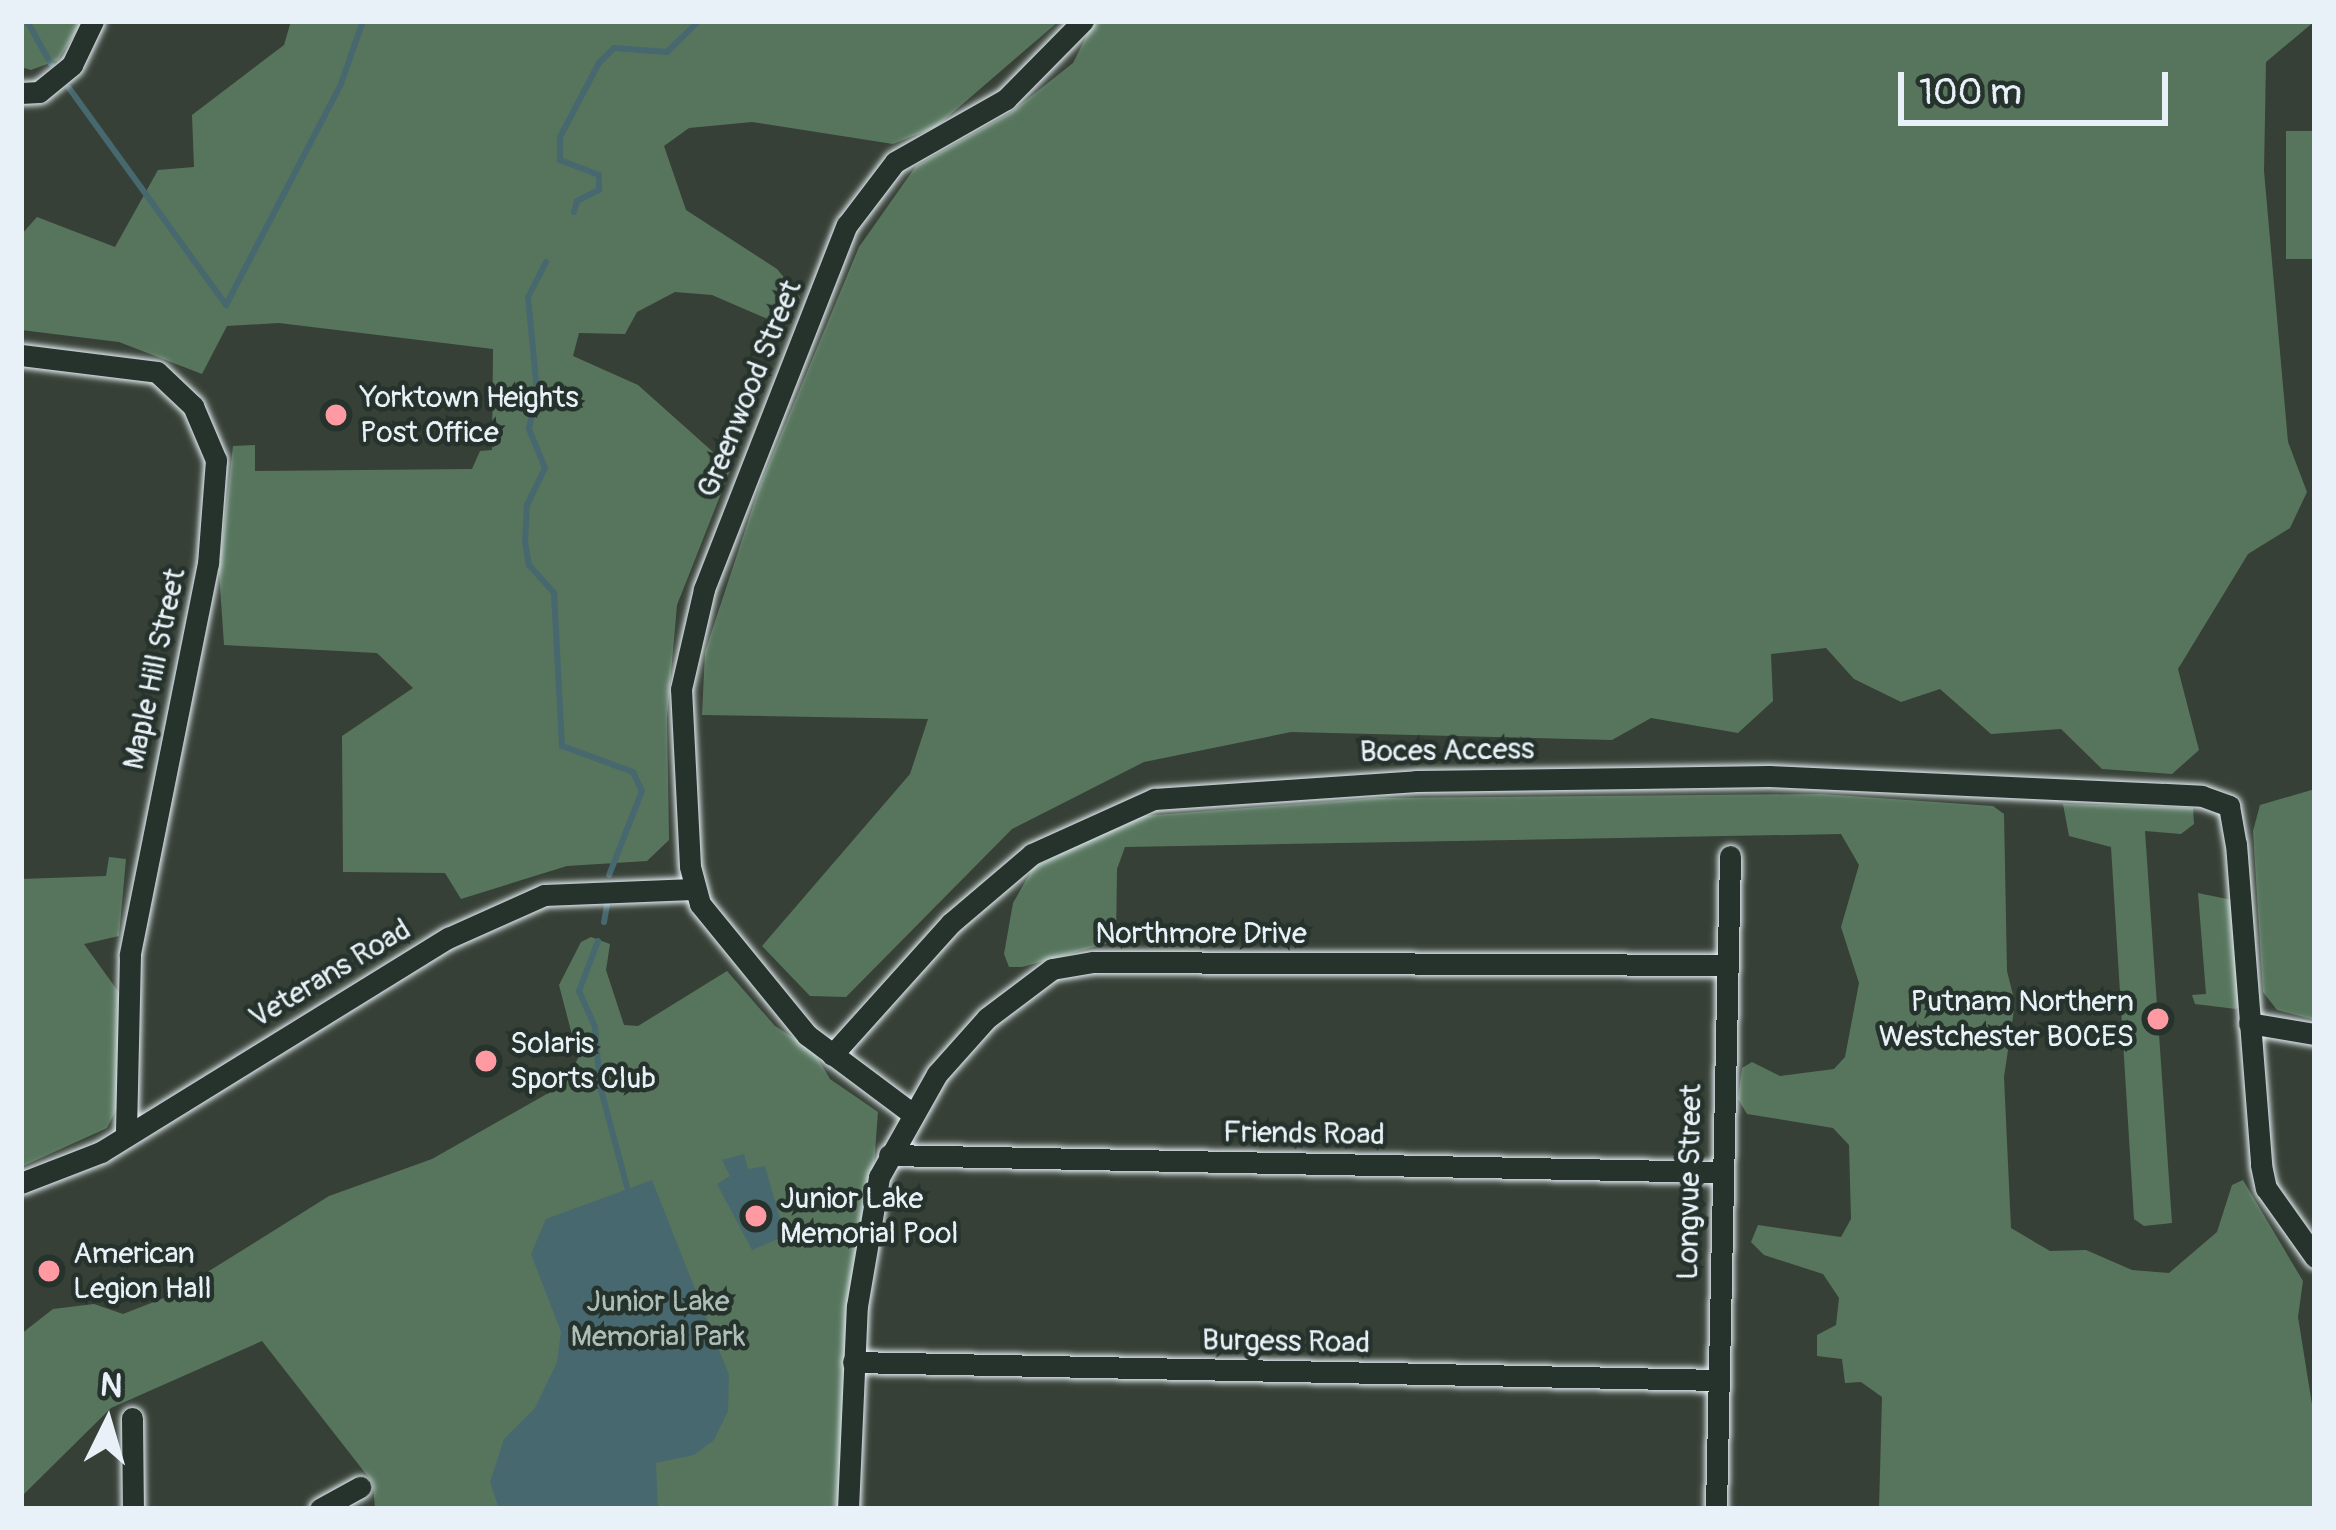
<!DOCTYPE html>
<html>
<head>
<meta charset="utf-8">
<style>
  body { margin:0 }
  #map { position:relative; width:2336px; height:1530px; overflow:hidden; background:#374036; font-family:Pangolin,sans-serif }
  div>[style] { position:absolute }
  [style*='--x'] { left:calc(var(--x)*1px); top:calc(var(--y)*1px); width:calc(var(--w)*1px); rotate:calc(var(--a)*1deg) }
  .green>* { inset:0; background:#57755d; transform-origin:0 0 }
  .water>* { inset:0; background:#47686e }
  .stream>* { height:6px; margin:-3px; padding:0 3px; transform-origin:3px; border-radius:3px; background:#47686e }
  .roads { filter:drop-shadow(0 0 3px #e8f1f8) drop-shadow(0 0 3px #e8f1f8) }
  .minor>* { height:21px; margin:-10.5px; padding:0 10.5px; transform-origin:10.5px; border-radius:10.5px; background:#26332d }
  .dots>* { width:33px; height:33px; translate:-50% -50%; box-sizing:border-box; border:6px solid #26332d; border-radius:50% }
  span { translate:-50% -50%; white-space:nowrap; text-align:center; line-height:1.15; -webkit-text-stroke:9px #26332d; paint-order:stroke }
  .street-label { font-size:30px; color:#e8f1f8 }
  .poi-label { font-size:30px; color:#e8f1f8 }
  .left { translate:0 -50%; text-align:left }
  .right { translate:-100% -50%; text-align:right }
  .park-label { font-size:30px; color:#aebfba }
  .frame { position:absolute; inset:0; border:24px solid #e8f1f8; pointer-events:none }
  .north { position:absolute; left:48px; top:1362px; width:120px; height:120px; -webkit-text-stroke:9px #26332d; paint-order:stroke; rotate:5deg; font-size:33px; font-weight:700; line-height:48px; text-align:center; color:#e8f1f8 }
  .north::after { content:''; display:block; margin:auto; width:42px; height:54px; background:#e8f1f8; clip-path:polygon(50% 0,100% 100%,50% 72%,0 100%) }
  .scale { position:absolute; left:1898px; top:72px; width:270px; height:54px; box-sizing:border-box; border:6px solid #e8f1f8; border-top:0; padding-left:15px; font-size:36px; line-height:42px; white-space:nowrap; color:#e8f1f8; -webkit-text-stroke:9px #26332d; paint-order:stroke }
</style>
</head>
<body>
<div id="map">
  <div class="green">
    <div style="clip-path:polygon(21px 21px,83px 21px,58px 60px,31px 70px,21px 67px)"></div>
    <div style="clip-path:polygon(291px 21px,1059px 21px,936px 127px,893px 144px,752px 122px,689px 128px,664px 146px,686px 210px,777px 269px,800px 297px,786px 327px,712px 295px,675px 292px,637px 312px,625px 334px,579px 333px,573px 356px,638px 385px,731px 468px,677px 605px,667px 718px,669px 840px,647px 861px,567px 866px,461px 899px,445px 873px,343px 872px,342px 736px,413px 688px,377px 653px,224px 645px,219px 571px,233px 446px,255px 445px,255px 471px,472px 469px,480px 451px,492px 450px,493px 349px,279px 323px,227px 326px,202px 374px,119px 342px,21px 330px,21px 235px,37px 217px,115px 247px,158px 170px,194px 167px,192px 115px,284px 45px)"></div>
    <div style="clip-path:polygon(1094px 21px,2315px 21px,2266px 62px,2264px 171px,2288px 442px,2307px 492px,2290px 528px,2248px 554px,2178px 669px,2199px 750px,2172px 774px,2102px 769px,2061px 729px,1991px 734px,1940px 689px,1901px 702px,1854px 679px,1826px 648px,1771px 654px,1773px 701px,1738px 733px,1651px 718px,1612px 740px,1291px 732px,1144px 762px,1012px 829px,846px 997px,810px 996px,762px 946px,910px 774px,928px 719px,702px 715px,705px 652px,760px 485px,859px 247px,916px 166px,1010px 113px,1073px 63px)"></div>
    <div style="left:2286px;top:131px;width:29px;height:128px"></div>
    <div style="clip-path:polygon(2315px 789px,2315px 1020px,2277px 1010px,2263px 992px,2253px 831px,2260px 805px)"></div>
    <div style="clip-path:polygon(1821px 794px,1993px 806px,2004px 814px,2007px 971px,2015px 1003px,2004px 1077px,2011px 1228px,2050px 1251px,2086px 1250px,2132px 1270px,2169px 1273px,2217px 1232px,2232px 1185px,2243px 1180px,2303px 1281px,2298px 1317px,2314px 1417px,2315px 1509px,1879px 1509px,1882px 1397px,1861px 1382px,1845px 1383px,1842px 1359px,1817px 1356px,1817px 1335px,1836px 1325px,1839px 1298px,1823px 1274px,1764px 1255px,1751px 1242px,1758px 1225px,1841px 1237px,1851px 1219px,1849px 1145px,1833px 1128px,1747px 1114px,1738px 1099px,1742px 1068px,1752px 1062px,1780px 1076px,1834px 1069px,1845px 1057px,1859px 983px,1841px 927px,1859px 865px,1841px 834px,1125px 847px,1117px 869px,1116px 941px,1022px 967px,1009px 967px,1004px 954px,1013px 903px,1033px 868px,1129px 817px,1376px 798px)"></div>
    <div style="clip-path:polygon(2063px 804px,2193px 808px,2194px 824px,2181px 834px,2145px 831px,2172px 1223px,2144px 1226px,2134px 1219px,2111px 847px,2069px 836px)"></div>
    <div style="clip-path:polygon(109px 857px,126px 859px,119px 936px,84px 944px,128px 1005px,126px 1090px,107px 1128px,21px 1167px,21px 879px,106px 876px)"></div>
    <div style="clip-path:polygon(2198px 893px,2232px 900px,2244px 1003px,2236px 1009px,2195px 1004px,2192px 995px,2206px 994px)"></div>
    <div style="clip-path:polygon(591px 937px,610px 944px,606px 970px,624px 1025px,638px 1026px,727px 971px,775px 1026px,813px 1050px,830px 1079px,878px 1112px,848px 1509px,375px 1509px,373px 1483px,262px 1341px,111px 1408px,21px 1497px,21px 1334px,53px 1309px,94px 1304px,123px 1314px,169px 1296px,329px 1196px,432px 1159px,566px 1083px,578px 1058px,559px 985px,581px 942px)"></div>
  </div>
  <div class="water">
    <div style="clip-path:polygon(744px 1154px,748px 1169px,765px 1166px,785px 1236px,752px 1250px,717px 1184px,730px 1176px,722px 1160px)"></div>
    <div style="clip-path:polygon(652px 1180px,729px 1375px,728px 1411px,714px 1440px,694px 1455px,656px 1463px,658px 1509px,499px 1509px,490px 1482px,504px 1439px,535px 1408px,557px 1362px,561px 1332px,531px 1254px,546px 1219px)"></div>
  </div>
  <div class="stream">
    <div style="--x:27;--y:21;--w:49;--a:60.8"></div>
    <div style="--x:69;--y:88;--w:268;--a:54.1"></div>
    <div style="--x:226;--y:305;--w:249;--a:-62.5"></div>
    <div style="--x:341;--y:84;--w:67;--a:-70.8"></div>
    <div style="--x:574;--y:212;--w:11;--a:-75"></div>
    <div style="--x:577;--y:201;--w:25;--a:-27"></div>
    <div style="--x:599;--y:190;--w:15;--a:-90"></div>
    <div style="--x:599;--y:175;--w:42;--a:-159"></div>
    <div style="--x:560;--y:160;--w:23;--a:-90"></div>
    <div style="--x:560;--y:137;--w:84;--a:-62.2"></div>
    <div style="--x:599;--y:63;--w:21;--a:-45"></div>
    <div style="--x:614;--y:48;--w:53;--a:4.3"></div>
    <div style="--x:667;--y:52;--w:45;--a:-44.1"></div>
    <div style="--x:546;--y:262;--w:39;--a:117"></div>
    <div style="--x:528;--y:297;--w:94;--a:84.5"></div>
    <div style="--x:537;--y:391;--w:39;--a:102"></div>
    <div style="--x:529;--y:429;--w:42;--a:67.7"></div>
    <div style="--x:545;--y:468;--w:41;--a:115.9"></div>
    <div style="--x:527;--y:505;--w:36;--a:93"></div>
    <div style="--x:525;--y:541;--w:24;--a:81"></div>
    <div style="--x:529;--y:565;--w:38;--a:48"></div>
    <div style="--x:554;--y:593;--w:153;--a:87"></div>
    <div style="--x:562;--y:746;--w:76;--a:20.1"></div>
    <div style="--x:633;--y:772;--w:21;--a:65"></div>
    <div style="--x:642;--y:791;--w:90;--a:111.4"></div>
    <div style="--x:604;--y:922;--w:17;--a:-80"></div>
    <div style="--x:598;--y:941;--w:53;--a:110.8"></div>
    <div style="--x:579;--y:991;--w:39;--a:66"></div>
    <div style="--x:595;--y:1027;--w:59;--a:85.2"></div>
    <div style="--x:600;--y:1086;--w:105;--a:75"></div>
  </div>
  <div class="roads">
    <div class="minor">
      <div style="--x:21;--y:93;--w:18;--a:-3"></div>
      <div style="--x:39;--y:92;--w:43;--a:-39.3"></div>
      <div style="--x:72;--y:65;--w:49;--a:-64.5"></div>
      <div style="--x:21;--y:355;--w:137;--a:7.1"></div>
      <div style="--x:157;--y:372;--w:50;--a:43.4"></div>
      <div style="--x:193;--y:406;--w:59;--a:66.9"></div>
      <div style="--x:216;--y:460;--w:103;--a:94.4"></div>
      <div style="--x:208;--y:563;--w:400;--a:101.3"></div>
      <div style="--x:130;--y:955;--w:180;--a:91.3"></div>
      <div style="--x:2249;--y:1023;--w:67;--a:9.5"></div>
      <div style="--x:832;--y:1055;--w:178;--a:-48"></div>
      <div style="--x:951;--y:923;--w:106;--a:-40.4"></div>
      <div style="--x:1032;--y:854;--w:134;--a:-24.3"></div>
      <div style="--x:1154;--y:799;--w:263;--a:-3.9"></div>
      <div style="--x:1416;--y:781;--w:353;--a:-0.8"></div>
      <div style="--x:1769;--y:776;--w:433;--a:2.6"></div>
      <div style="--x:2202;--y:796;--w:29;--a:20"></div>
      <div style="--x:2229;--y:806;--w:39;--a:80"></div>
      <div style="--x:2236;--y:844;--w:322;--a:85.5"></div>
      <div style="--x:2261;--y:1165;--w:24;--a:78"></div>
      <div style="--x:2266;--y:1188;--w:85;--a:54.6"></div>
      <div style="--x:910;--y:1112;--w:129;--a:-143.2"></div>
      <div style="--x:807;--y:1035;--w:169;--a:-129.2"></div>
      <div style="--x:700;--y:904;--w:39;--a:-105"></div>
      <div style="--x:690;--y:866;--w:177;--a:-92.9"></div>
      <div style="--x:681;--y:689;--w:103;--a:-77"></div>
      <div style="--x:704;--y:589;--w:391;--a:-68.6"></div>
      <div style="--x:847;--y:225;--w:79;--a:-52.7"></div>
      <div style="--x:895;--y:162;--w:128;--a:-29.6"></div>
      <div style="--x:1006;--y:99;--w:110;--a:-45.4"></div>
      <div style="--x:889;--y:1155;--w:829;--a:1.17"></div>
      <div style="--x:21;--y:1183;--w:86;--a:-21.2"></div>
      <div style="--x:101;--y:1152;--w:408;--a:-31.7"></div>
      <div style="--x:448;--y:938;--w:105;--a:-24.1"></div>
      <div style="--x:544;--y:895;--w:149;--a:-2.3"></div>
      <div style="--x:853;--y:1362;--w:864;--a:1.19"></div>
      <div style="--x:132;--y:1418;--w:91;--a:89.4"></div>
      <div style="--x:320;--y:1509;--w:46;--a:-28.8"></div>
      <div style="--x:848;--y:1509;--w:203;--a:-87.5"></div>
      <div style="--x:857;--y:1306;--w:131;--a:-80.3"></div>
      <div style="--x:879;--y:1177;--w:118;--a:-60.6"></div>
      <div style="--x:937;--y:1074;--w:75;--a:-48.2"></div>
      <div style="--x:987;--y:1018;--w:81;--a:-37"></div>
      <div style="--x:1052;--y:969;--w:42;--a:-9.7"></div>
      <div style="--x:1093;--y:962;--w:632;--a:0.27"></div>
      <div style="--x:1716;--y:1509;--w:653;--a:-88.77"></div>
    </div>
  </div>
  <div class="dots">
    <div style="left:336px;top:415px;background:#ff9aa2"></div>
    <div style="left:2158px;top:1019px;background:#ff9aa2"></div>
    <div style="left:486px;top:1061px;background:#ff9aa2"></div>
    <div style="left:756px;top:1216px;background:#ff9aa2"></div>
    <div style="left:49px;top:1271px;background:#ff9aa2"></div>
  </div>
  <div class="street-label">
    <span style="left:750px;top:389px;rotate:-68deg">Greenwood Street</span>
    <span style="left:155px;top:669px;rotate:-78deg">Maple Hill Street</span>
    <span style="left:1447px;top:751px;rotate:-1deg">Boces Access</span>
    <span style="left:1201px;top:934px">Northmore Drive</span>
    <span style="left:330px;top:974px;rotate:-31deg">Veterans Road</span>
    <span style="left:1304px;top:1134px;rotate:1deg">Friends Road</span>
    <span style="left:1690px;top:1182px;rotate:-89deg">Longvue Street</span>
    <span style="left:1286px;top:1342px;rotate:1deg">Burgess Road</span>
  </div>
  <div class="poi-label">
    <span class="left" style="left:360px;top:415px">Yorktown Heights<br>Post Office</span>
    <span class="right" style="left:2134px;top:1019px">Putnam Northern<br>Westchester BOCES</span>
    <span class="left" style="left:510px;top:1061px">Solaris<br>Sports Club</span>
    <span class="left" style="left:780px;top:1216px">Junior Lake<br>Memorial Pool</span>
    <span class="left" style="left:73px;top:1271px">American<br>Legion Hall</span>
  </div>
  <div class="park-label">
    <span style="left:658px;top:1319px">Junior Lake<br>Memorial Park</span>
  </div>
  <div class="frame"></div>
  <div class="north">N</div>
  <div class="scale">100 m</div>
</div>
</body>
</html>
